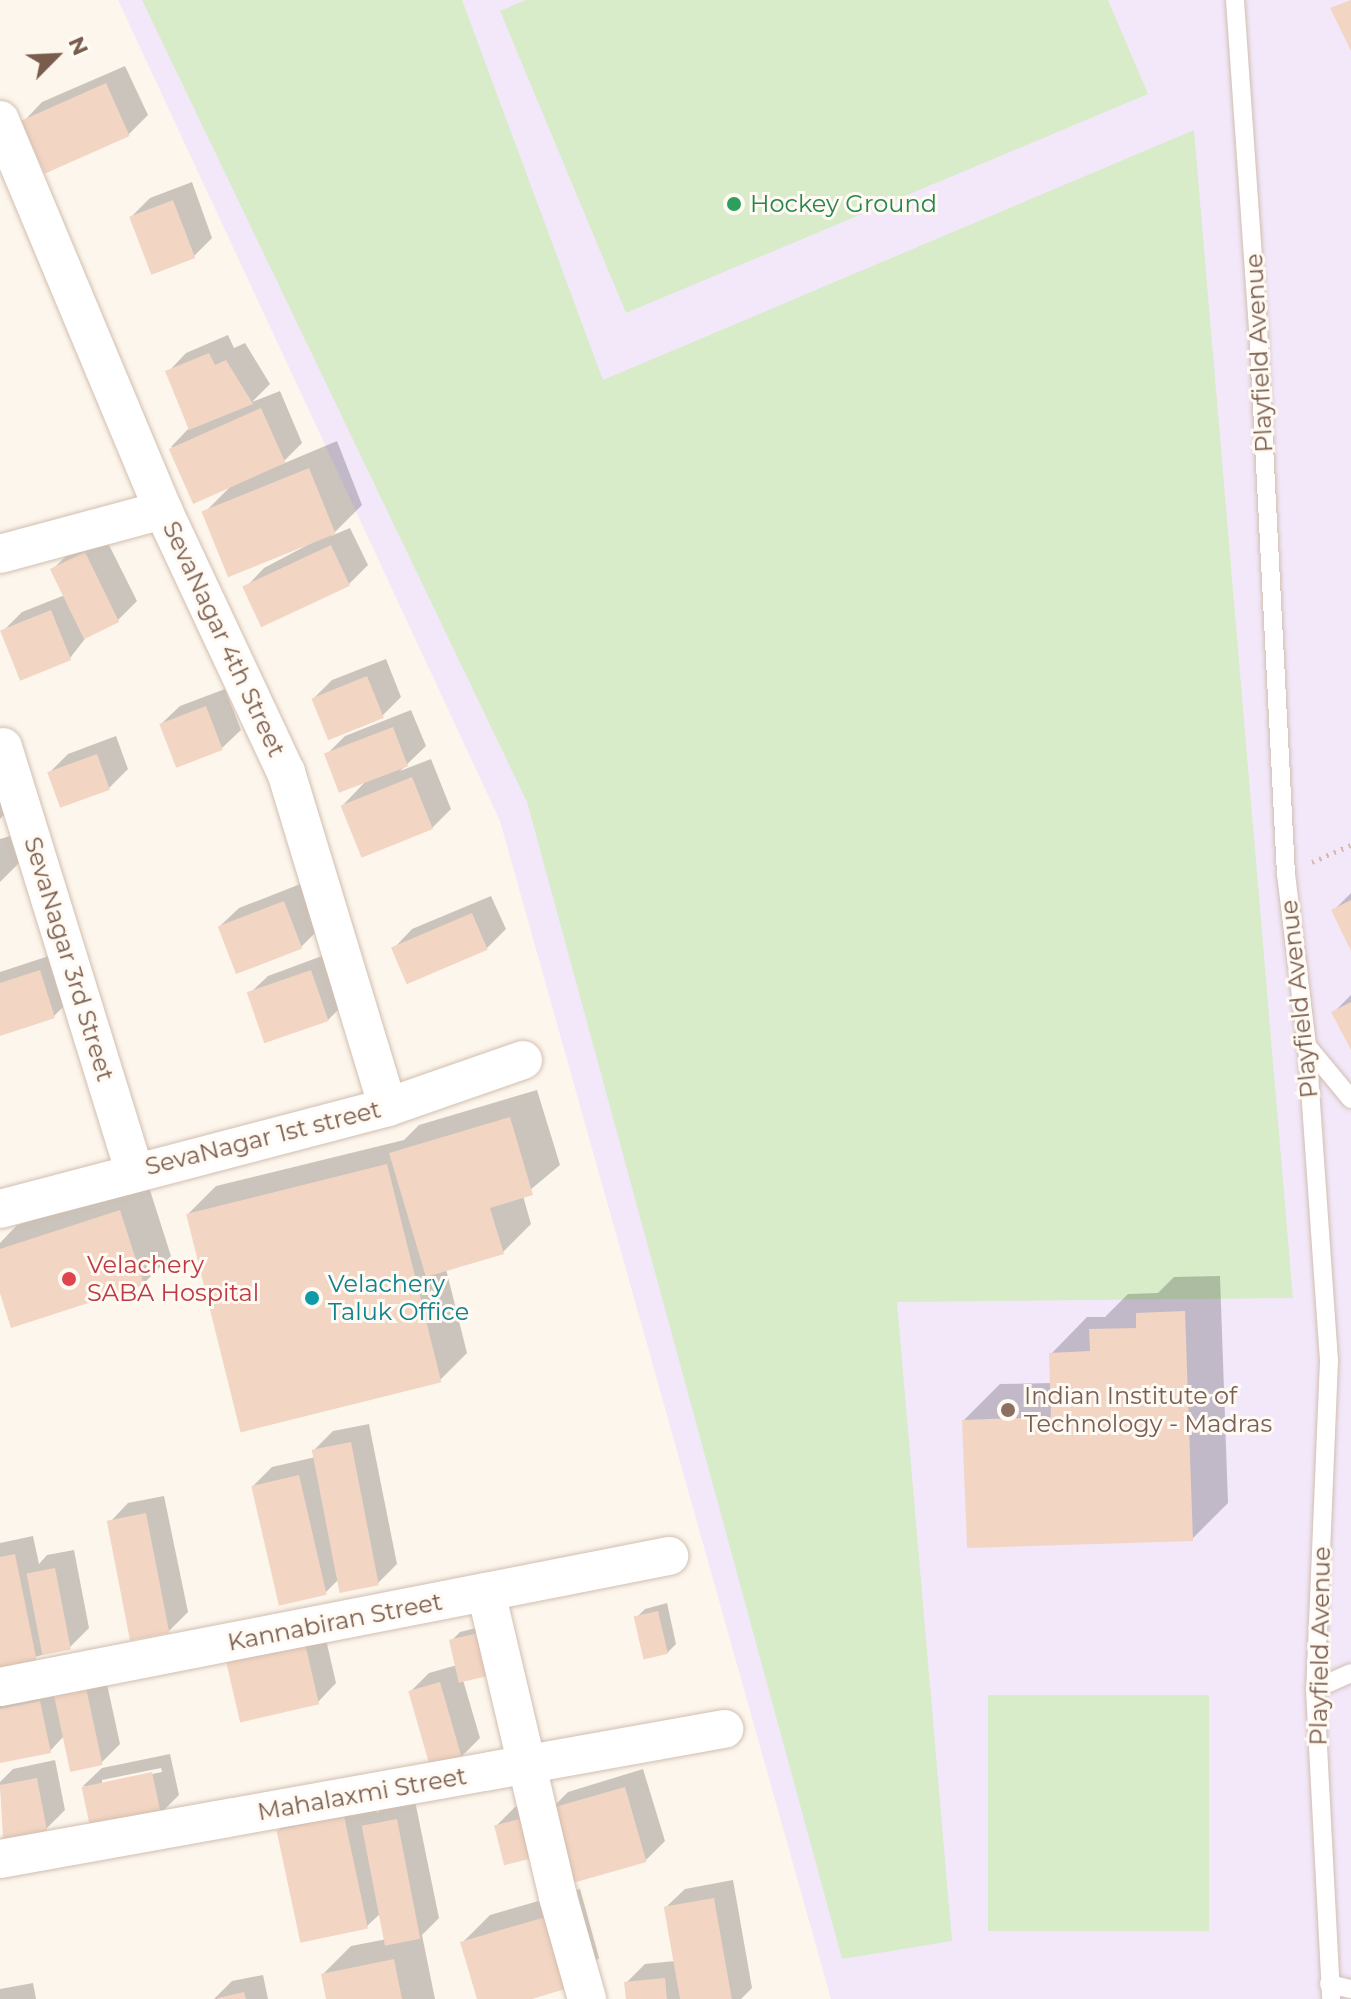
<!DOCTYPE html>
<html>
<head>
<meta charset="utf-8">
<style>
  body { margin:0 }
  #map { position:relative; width:1351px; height:1999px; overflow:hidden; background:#fdf6ec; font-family:Montserrat,sans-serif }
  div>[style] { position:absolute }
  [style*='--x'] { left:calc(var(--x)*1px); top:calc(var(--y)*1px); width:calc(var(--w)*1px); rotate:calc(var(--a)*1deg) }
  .education>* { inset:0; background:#f3e8fa }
  .green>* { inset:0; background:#d8ecc9; transform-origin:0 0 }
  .shadow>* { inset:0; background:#0003 }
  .building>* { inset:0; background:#f3d5c3; transform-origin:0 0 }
  .path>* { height:5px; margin-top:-2.5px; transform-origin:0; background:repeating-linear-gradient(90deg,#d9b8a5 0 2px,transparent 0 8px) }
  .roads { filter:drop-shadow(0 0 2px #d1beb0) drop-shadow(0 0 2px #d1beb0) }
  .lane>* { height:18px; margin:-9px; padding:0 9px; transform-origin:9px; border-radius:9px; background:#fff }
  .street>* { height:38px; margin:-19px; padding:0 19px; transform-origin:19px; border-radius:19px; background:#fff }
  .dots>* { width:22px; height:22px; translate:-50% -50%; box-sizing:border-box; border:4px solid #fffaf3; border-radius:50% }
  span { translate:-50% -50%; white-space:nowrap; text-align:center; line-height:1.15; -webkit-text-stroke:6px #fffaf3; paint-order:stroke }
  .leisure-label { font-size:24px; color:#27864d }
  .left { translate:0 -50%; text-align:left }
  .street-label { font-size:24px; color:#7a5c4d }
  .health-label { font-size:24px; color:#be3a42 }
  .culture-label { font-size:24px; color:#0d838f }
  .education-label { font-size:24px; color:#785e54 }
  .north { position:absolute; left:16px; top:16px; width:80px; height:80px; -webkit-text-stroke:6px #fffaf3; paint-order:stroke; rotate:66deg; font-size:22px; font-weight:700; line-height:32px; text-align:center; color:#7a5c4d }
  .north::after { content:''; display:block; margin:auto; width:28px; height:36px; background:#7a5c4d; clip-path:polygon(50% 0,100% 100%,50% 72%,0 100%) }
</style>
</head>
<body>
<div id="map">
  <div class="education">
    <div style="clip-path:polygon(118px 0,1351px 0,1351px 1999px,831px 1999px,500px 821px)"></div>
  </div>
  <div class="green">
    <div style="clip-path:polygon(142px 0,462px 0,603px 380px,1194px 130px,1293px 1298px,897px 1302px,952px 1941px,842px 1959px,527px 802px)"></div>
    <div style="clip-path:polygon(526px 0,1108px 0,1148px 94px,626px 313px,500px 11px)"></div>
    <div style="left:988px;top:1695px;width:221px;height:236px"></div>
  </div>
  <div class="shadow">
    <div style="clip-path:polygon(125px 66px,148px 115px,129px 134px,24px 121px,42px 102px)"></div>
    <div style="clip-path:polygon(192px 182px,212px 238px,194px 256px,131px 217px,150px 198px)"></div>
    <div style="clip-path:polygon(228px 335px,234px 348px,245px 343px,270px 384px,252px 402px,280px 391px,302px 443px,280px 465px,337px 441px,362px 505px,331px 536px,350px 528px,368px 565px,349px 584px,246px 587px,264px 568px,317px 540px,204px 513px,236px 481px,171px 447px,190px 427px,168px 372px,186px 353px)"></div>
    <div style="clip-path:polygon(104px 535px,137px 601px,118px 620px,88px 635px,70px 658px,21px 677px,3px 631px,22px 612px,65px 595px,52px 570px,71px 551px)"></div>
    <div style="clip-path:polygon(386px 659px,401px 697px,382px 716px,313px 699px,332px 680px)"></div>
    <div style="clip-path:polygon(225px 689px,241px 730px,222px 748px,161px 724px,180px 706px)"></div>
    <div style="clip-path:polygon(411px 710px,426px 746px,400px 771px,431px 759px,451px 809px,432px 828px,343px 805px,367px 780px,326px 755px,345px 736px)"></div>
    <div style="clip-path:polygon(116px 736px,128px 769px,109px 788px,49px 773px,68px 754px)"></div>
    <div style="clip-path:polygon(0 769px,14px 805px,0 819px)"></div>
    <div style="clip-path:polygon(10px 836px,19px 863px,0 882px,0 839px)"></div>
    <div style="clip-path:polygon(303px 883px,320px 928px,301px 947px,220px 926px,239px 908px)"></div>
    <div style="clip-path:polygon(1351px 893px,1351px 946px,1334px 910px)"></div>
    <div style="clip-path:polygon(491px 896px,506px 929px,487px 948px,394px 948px,412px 929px)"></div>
    <div style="clip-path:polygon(58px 953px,73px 997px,54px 1016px,0 1034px,0 972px)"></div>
    <div style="clip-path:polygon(330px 953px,347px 1001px,328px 1020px,249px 994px,268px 976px)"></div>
    <div style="clip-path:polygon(1351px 995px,1351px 1046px,1334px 1012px)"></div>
    <div style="clip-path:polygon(537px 1090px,560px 1165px,523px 1196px,531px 1224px,503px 1252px,446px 1269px,467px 1353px,439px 1381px,188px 1214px,216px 1186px,404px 1140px,419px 1125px)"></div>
    <div style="clip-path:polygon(148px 1184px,171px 1256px,143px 1284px,0 1286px,0 1243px,17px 1225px)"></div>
    <div style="clip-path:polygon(1220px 1276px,1228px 1503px,1192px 1539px,964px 1420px,1000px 1384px,1052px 1383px,1051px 1354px,1087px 1317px,1105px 1317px,1128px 1294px,1158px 1293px,1174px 1277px)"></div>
    <div style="clip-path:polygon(369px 1424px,397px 1564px,378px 1583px,340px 1578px,325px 1593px,253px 1486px,272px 1467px,316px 1457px,314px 1450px,333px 1431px)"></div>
    <div style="clip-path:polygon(164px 1496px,188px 1612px,169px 1631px,110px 1522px,128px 1503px)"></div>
    <div style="clip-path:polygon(33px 1536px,39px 1564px,47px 1555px,74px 1550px,89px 1628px,70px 1647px,0 1667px,0 1543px)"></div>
    <div style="clip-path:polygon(667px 1603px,676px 1644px,667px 1653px,636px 1618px,645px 1609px)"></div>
    <div style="clip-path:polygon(322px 1622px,336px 1683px,318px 1702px,241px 1719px)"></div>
    <div style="clip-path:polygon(492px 1624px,463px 1680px,480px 1738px,461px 1757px,410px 1692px,429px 1673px,457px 1665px,451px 1641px,460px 1632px)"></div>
    <div style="clip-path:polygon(102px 1661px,120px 1744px,101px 1763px,64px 1736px,50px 1751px,0 1761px,0 1695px)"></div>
    <div style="clip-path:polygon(evenodd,170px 1754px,179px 1795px,160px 1814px,83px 1786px,102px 1768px,170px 1754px,161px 1768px,162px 1772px,102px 1784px,102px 1780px,161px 1768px)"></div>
    <div style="clip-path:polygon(55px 1760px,65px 1810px,46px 1829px,4px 1837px,0 1782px,13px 1769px)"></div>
    <div style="clip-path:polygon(643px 1769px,665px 1841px,646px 1860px,496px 1826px,515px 1807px,551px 1798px,553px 1807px,568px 1792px)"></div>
    <div style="clip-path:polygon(372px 1790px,377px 1813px,383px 1807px,415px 1801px,439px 1918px,422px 1935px,435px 1999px,328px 1999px,323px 1974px,351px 1946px,387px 1939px,382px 1912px,366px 1927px,278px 1831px,306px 1803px)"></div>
    <div style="clip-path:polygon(733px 1880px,752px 1988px,741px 1999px,628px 1999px,626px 1983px,645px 1964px,675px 1961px,666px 1907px,685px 1889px)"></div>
    <div style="clip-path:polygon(580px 1889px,599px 1958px,571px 1986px,525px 1999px,479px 1999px,462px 1943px,490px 1915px)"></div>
    <div style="clip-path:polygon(263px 1975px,268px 1999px,214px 1999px,232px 1981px)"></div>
    <div style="clip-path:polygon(33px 1983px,36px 1999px,0 1999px,0 1989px)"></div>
  </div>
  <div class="building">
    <div style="clip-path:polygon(1351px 0,1351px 51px,1330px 8px)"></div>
    <div style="left:106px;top:83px;width:58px;height:93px;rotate:66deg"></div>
    <div style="left:173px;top:200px;width:62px;height:47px;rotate:69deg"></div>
    <div style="clip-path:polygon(209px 353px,215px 365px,226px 360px,253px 404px,189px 430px,165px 371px)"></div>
    <div style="left:261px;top:408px;width:60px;height:101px;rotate:66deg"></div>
    <div style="left:309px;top:468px;width:71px;height:116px;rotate:68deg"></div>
    <div style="left:331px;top:545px;width:45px;height:98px;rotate:65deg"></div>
    <div style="left:85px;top:552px;width:78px;height:39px;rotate:64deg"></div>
    <div style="left:51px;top:610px;width:54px;height:55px;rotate:68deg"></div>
    <div style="left:367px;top:676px;width:45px;height:60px;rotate:68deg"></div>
    <div style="left:206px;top:706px;width:47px;height:50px;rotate:69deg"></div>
    <div style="left:393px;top:727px;width:42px;height:74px;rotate:69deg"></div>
    <div style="left:97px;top:754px;width:38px;height:53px;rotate:70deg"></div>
    <div style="left:412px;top:777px;width:56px;height:77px;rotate:68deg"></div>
    <div style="clip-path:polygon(1351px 900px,1351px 951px,1331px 910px)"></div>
    <div style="left:284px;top:901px;width:51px;height:71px;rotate:69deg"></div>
    <div style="left:472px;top:913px;width:40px;height:88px;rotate:67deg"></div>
    <div style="clip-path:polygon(40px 970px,55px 1018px,0 1036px,0 983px)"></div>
    <div style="left:311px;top:970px;width:54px;height:68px;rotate:71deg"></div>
    <div style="clip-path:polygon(1351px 1002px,1351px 1050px,1331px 1012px)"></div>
    <div style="clip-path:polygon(510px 1117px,533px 1195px,490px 1208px,504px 1254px,426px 1277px,389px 1153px)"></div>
    <div style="left:387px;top:1164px;width:225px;height:207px;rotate:76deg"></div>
    <div style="clip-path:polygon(120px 1210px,144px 1285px,11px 1328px,0 1293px,0 1249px)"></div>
    <div style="clip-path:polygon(1185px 1311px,1193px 1541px,967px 1548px,962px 1420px,1051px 1417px,1049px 1353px,1090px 1351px,1089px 1329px,1136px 1328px,1136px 1313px)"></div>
    <div style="left:351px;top:1442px;width:146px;height:40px;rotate:79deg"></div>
    <div style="left:299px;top:1475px;width:123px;height:49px;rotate:77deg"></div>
    <div style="left:146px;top:1513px;width:122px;height:40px;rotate:79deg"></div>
    <div style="clip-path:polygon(15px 1554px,37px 1662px,0 1669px,0 1557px)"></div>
    <div style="left:55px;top:1568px;width:83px;height:29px;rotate:79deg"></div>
    <div style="left:658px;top:1611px;width:44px;height:25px;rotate:77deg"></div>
    <div style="left:483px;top:1632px;width:44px;height:35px;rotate:77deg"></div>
    <div style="left:304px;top:1639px;width:67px;height:81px;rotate:77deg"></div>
    <div style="left:84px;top:1678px;width:89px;height:33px;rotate:78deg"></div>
    <div style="left:440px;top:1682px;width:79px;height:33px;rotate:74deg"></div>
    <div style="clip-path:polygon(40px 1701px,51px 1753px,0 1763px,0 1709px)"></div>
    <div style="left:152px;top:1772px;width:45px;height:72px;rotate:78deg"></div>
    <div style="clip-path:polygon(37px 1778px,47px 1831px,3px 1839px,0 1785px)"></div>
    <div style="left:625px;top:1787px;width:78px;height:81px;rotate:74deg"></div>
    <div style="left:344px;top:1816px;width:115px;height:69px;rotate:78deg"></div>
    <div style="left:532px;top:1816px;width:41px;height:39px;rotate:76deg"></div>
    <div style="left:397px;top:1819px;width:122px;height:36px;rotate:79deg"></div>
    <div style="left:714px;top:1898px;width:103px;height:51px;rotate:80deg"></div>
    <div style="clip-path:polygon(552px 1915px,572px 1987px,532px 1999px,477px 1999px,460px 1942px)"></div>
    <div style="clip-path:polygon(394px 1959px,402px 1999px,326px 1999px,321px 1974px)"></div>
    <div style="clip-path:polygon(665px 1978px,667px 1999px,626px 1999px,624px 1982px)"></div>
    <div style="clip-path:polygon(244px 1992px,246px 1999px,218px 1999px,218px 1998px)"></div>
  </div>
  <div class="path">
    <div style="--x:1312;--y:862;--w:43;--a:-23.6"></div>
  </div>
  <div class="roads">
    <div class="lane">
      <div style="--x:1235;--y:0;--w:348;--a:86"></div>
      <div style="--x:1259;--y:347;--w:528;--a:87.07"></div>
      <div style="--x:1286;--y:874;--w:173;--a:83"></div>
      <div style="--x:1307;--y:1046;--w:316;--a:86"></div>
      <div style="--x:1329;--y:1361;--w:328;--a:92.4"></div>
      <div style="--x:1315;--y:1689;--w:310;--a:87"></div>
      <div style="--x:1307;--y:1046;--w:69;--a:50.3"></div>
      <div style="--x:1315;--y:1689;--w:39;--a:-24"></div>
      <div style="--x:1329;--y:1984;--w:23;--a:13"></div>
    </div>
    <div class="street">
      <div style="--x:0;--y:120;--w:423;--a:67.3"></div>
      <div style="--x:163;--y:510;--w:289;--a:64.9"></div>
      <div style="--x:286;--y:772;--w:350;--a:73.1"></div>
      <div style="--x:0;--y:554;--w:169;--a:-15.1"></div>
      <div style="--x:3;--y:747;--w:444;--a:72.8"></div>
      <div style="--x:0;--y:1209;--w:401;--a:-14.7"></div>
      <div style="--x:388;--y:1107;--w:143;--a:-19.2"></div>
      <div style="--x:486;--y:1592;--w:313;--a:76.7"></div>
      <div style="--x:558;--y:1897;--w:106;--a:74.1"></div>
      <div style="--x:0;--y:1687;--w:682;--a:-11.08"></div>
      <div style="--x:0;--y:1859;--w:736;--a:-10.18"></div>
    </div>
  </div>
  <div class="dots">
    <div style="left:734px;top:204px;background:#2e9e5b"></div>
    <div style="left:69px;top:1279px;background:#e0444e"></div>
    <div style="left:312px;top:1298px;background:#0f9aa8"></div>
    <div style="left:1008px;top:1410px;background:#8d6e63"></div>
  </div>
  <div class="leisure-label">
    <span class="left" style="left:750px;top:204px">Hockey Ground</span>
  </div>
  <div class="street-label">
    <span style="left:1259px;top:353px;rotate:-93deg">Playfield Avenue</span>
    <span style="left:224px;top:639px;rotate:65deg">SevaNagar 4th Street</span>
    <span style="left:69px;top:959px;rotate:73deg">SevaNagar 3rd Street</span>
    <span style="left:1299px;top:999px;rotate:-96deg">Playfield Avenue</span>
    <span style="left:263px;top:1138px;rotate:-14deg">SevaNagar 1st street</span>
    <span style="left:335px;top:1622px;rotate:-11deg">Kannabiran Street</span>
    <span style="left:1320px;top:1646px;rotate:-89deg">Playfield Avenue</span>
    <span style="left:362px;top:1794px;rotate:-10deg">Mahalaxmi Street</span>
  </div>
  <div class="health-label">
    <span class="left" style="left:87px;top:1279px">Velachery<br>SABA Hospital</span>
  </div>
  <div class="culture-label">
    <span class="left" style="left:328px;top:1298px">Velachery<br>Taluk Office</span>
  </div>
  <div class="education-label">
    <span class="left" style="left:1024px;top:1410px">Indian Institute of<br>Technology - Madras</span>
  </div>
  <div class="north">N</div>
</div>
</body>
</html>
